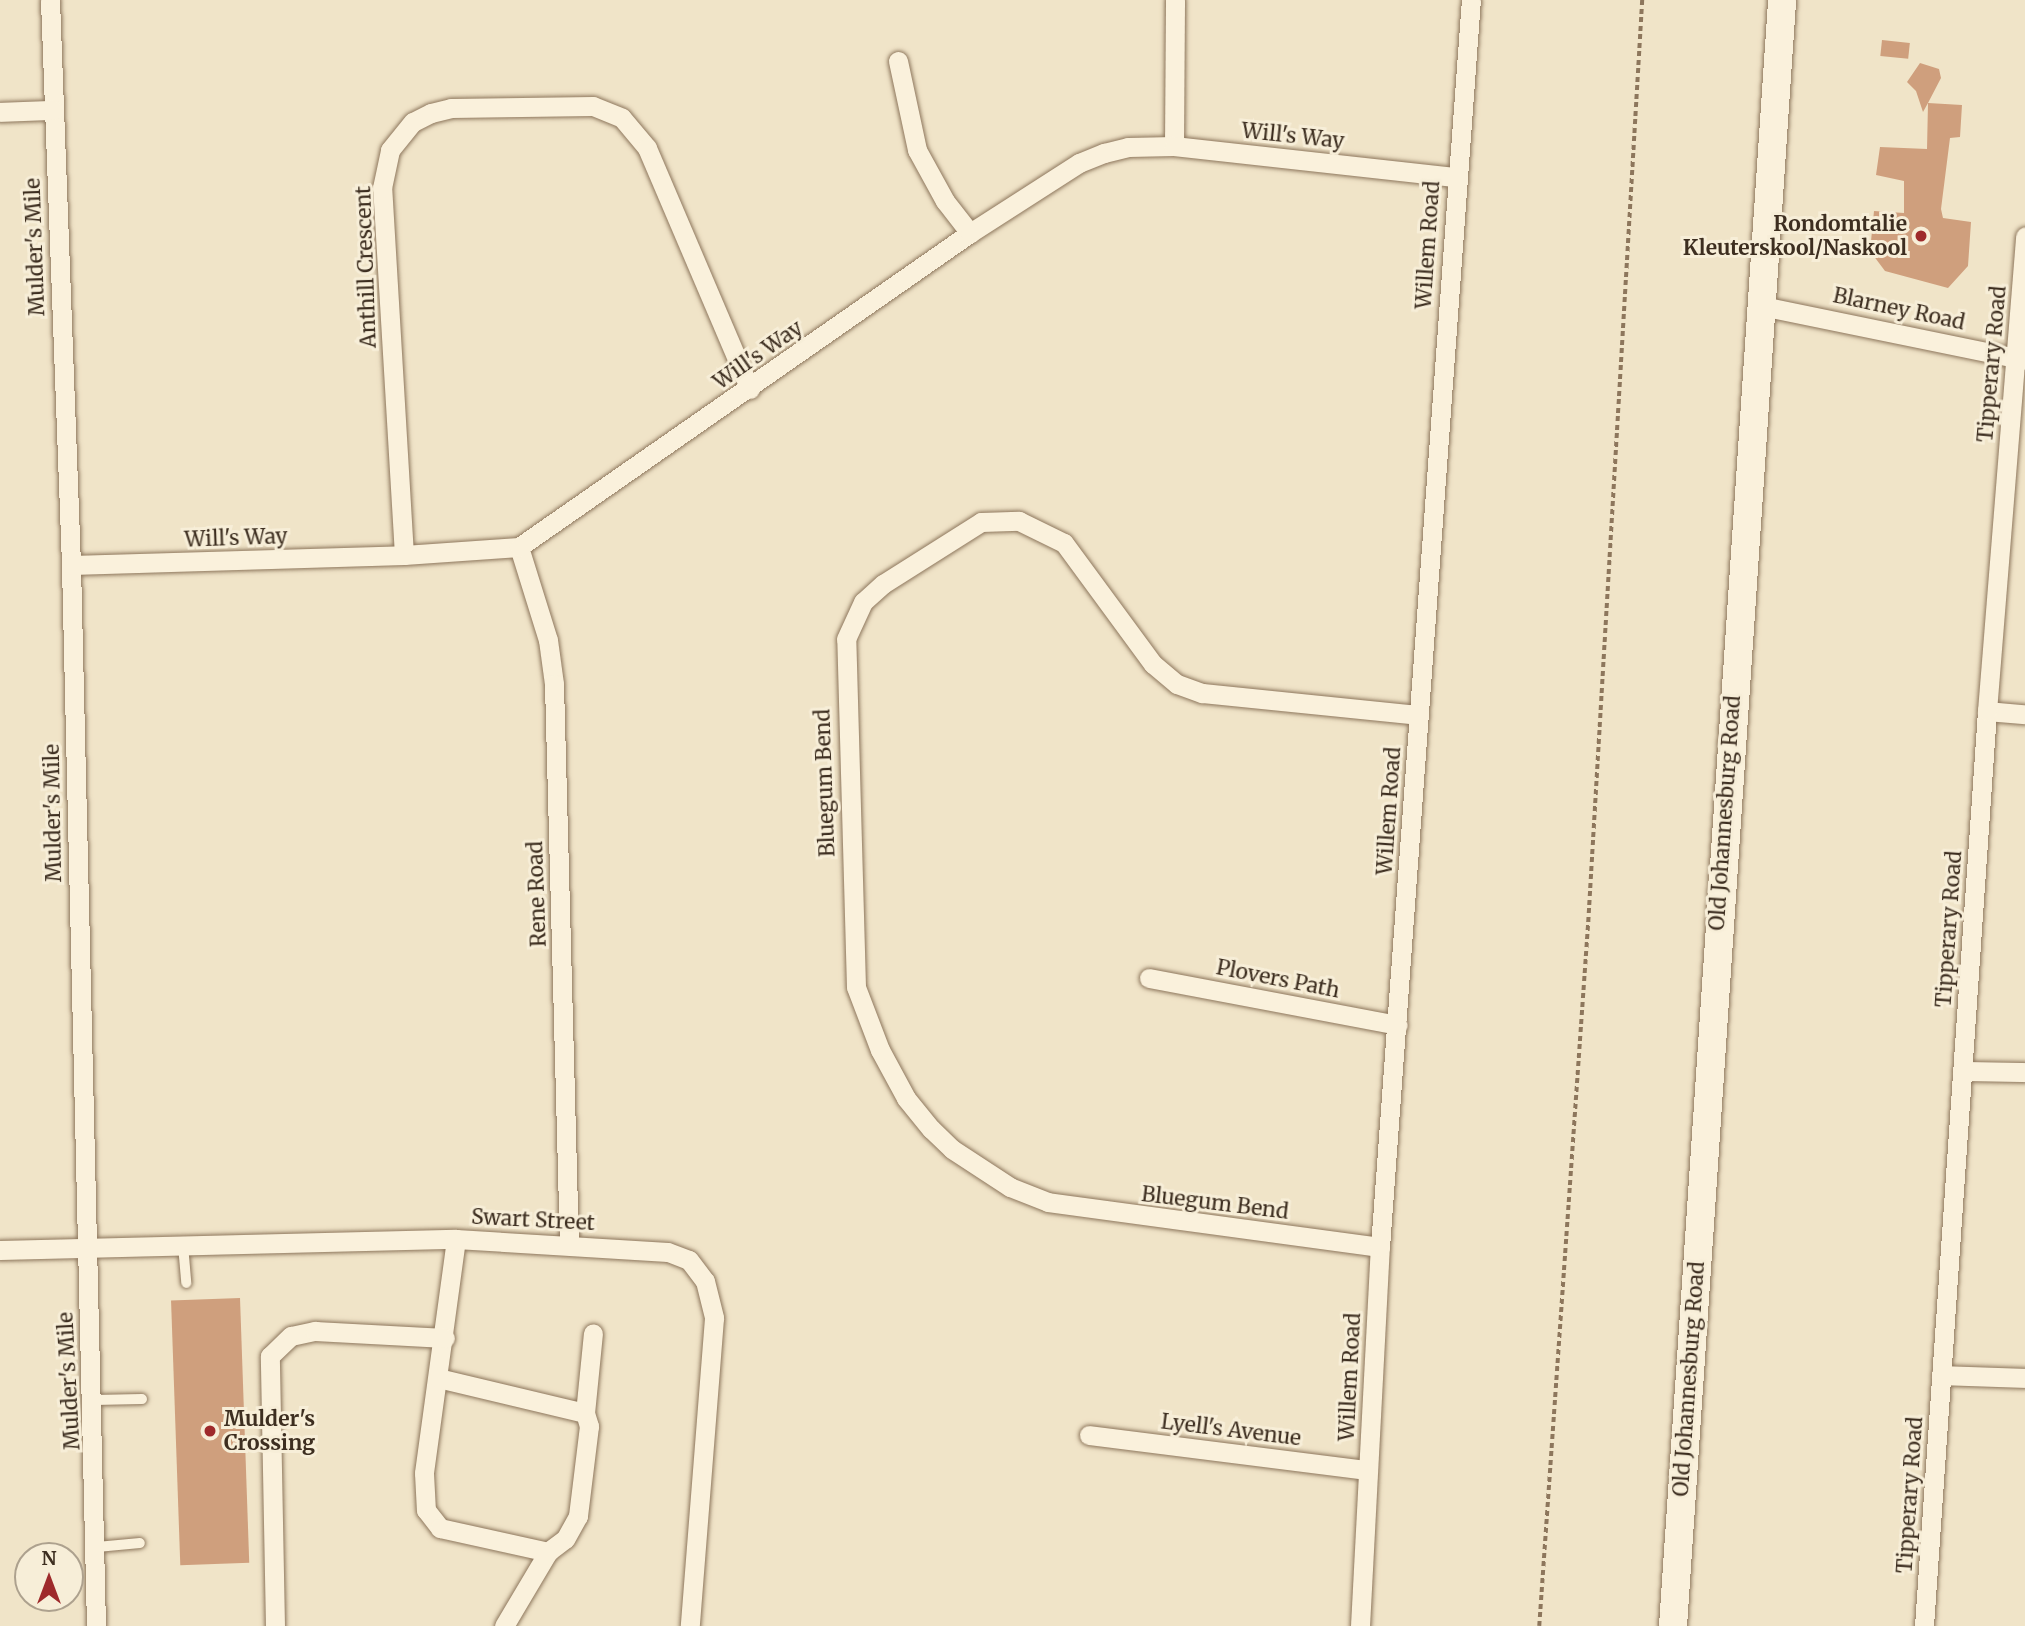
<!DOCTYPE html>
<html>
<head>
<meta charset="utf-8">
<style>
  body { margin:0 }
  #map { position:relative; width:2025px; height:1626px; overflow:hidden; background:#f0e4c8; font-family:Merriweather,serif }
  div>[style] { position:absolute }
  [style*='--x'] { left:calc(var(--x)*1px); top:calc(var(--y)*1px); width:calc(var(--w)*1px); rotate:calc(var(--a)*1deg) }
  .building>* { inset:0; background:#cf9f7d; transform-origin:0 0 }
  .path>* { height:3.5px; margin-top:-1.75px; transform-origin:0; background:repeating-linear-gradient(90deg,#8d765c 0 5px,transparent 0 8.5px) }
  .roads { filter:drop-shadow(0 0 2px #8d765c) drop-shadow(0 0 2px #8d765c) }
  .service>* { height:10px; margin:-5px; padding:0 5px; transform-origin:5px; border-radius:5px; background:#faf1dc }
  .minor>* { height:19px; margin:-9.5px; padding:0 9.5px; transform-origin:9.5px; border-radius:9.5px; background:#faf1dc }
  .secondary>* { height:28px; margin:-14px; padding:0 14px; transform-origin:14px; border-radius:14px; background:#faf1dc }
  .dots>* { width:19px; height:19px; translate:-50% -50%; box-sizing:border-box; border:4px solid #f7eed8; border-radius:50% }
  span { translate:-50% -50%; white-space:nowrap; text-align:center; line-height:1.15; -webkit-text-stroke:6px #f7eed8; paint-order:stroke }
  .street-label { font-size:21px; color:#3d2e20 }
  .poi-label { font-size:21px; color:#3d2e20; font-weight:700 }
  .right { translate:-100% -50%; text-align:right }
  .left { translate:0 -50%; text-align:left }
  .north { position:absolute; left:14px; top:1542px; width:70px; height:70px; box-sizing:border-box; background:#f7eed8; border:2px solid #ada18e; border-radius:50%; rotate:0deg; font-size:19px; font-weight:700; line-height:28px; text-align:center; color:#3d2e20 }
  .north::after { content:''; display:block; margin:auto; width:24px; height:32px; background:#9e2a2b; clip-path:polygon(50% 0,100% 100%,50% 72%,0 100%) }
</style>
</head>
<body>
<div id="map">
  <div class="building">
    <div style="left:1882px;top:40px;width:28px;height:16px;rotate:6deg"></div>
    <div style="clip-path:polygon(1920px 63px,1939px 69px,1941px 78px,1928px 103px,1962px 105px,1960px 137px,1950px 138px,1941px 209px,1943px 218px,1971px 222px,1968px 266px,1948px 288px,1885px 271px,1870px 251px,1874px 211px,1904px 213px,1904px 181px,1876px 175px,1880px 147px,1927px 149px,1928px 103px,1923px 112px,1916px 91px,1907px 82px)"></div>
    <div style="left:240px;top:1298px;width:265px;height:69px;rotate:88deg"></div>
  </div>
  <div class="path">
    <div style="--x:1539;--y:1626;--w:706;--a:-86.02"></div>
    <div style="--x:1588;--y:922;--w:924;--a:-86.65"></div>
  </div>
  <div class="roads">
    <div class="service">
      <div style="--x:183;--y:1245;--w:38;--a:85"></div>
      <div style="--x:94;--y:1400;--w:48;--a:-1.2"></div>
      <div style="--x:97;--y:1547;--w:43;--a:-5.3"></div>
    </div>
    <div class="minor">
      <div style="--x:50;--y:0;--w:565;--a:87.87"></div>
      <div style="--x:71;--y:565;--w:1061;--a:88.65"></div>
      <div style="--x:898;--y:61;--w:91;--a:77.9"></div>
      <div style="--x:917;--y:150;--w:58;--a:61.2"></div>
      <div style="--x:945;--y:201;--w:41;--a:52"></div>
      <div style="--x:0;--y:112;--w:53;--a:-2.2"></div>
      <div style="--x:1174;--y:146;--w:146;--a:-89.6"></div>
      <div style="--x:1762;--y:306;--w:268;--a:11.6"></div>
      <div style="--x:519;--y:547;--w:97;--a:72.7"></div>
      <div style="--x:548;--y:640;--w:44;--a:82.2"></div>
      <div style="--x:554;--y:684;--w:560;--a:88.47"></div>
      <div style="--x:404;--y:555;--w:368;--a:-93.4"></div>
      <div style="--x:382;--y:188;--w:39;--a:-78"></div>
      <div style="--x:390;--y:150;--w:36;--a:-51"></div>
      <div style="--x:413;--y:122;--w:20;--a:-27"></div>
      <div style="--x:431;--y:113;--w:21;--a:-14"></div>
      <div style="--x:451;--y:108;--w:142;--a:-0.8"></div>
      <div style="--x:593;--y:106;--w:31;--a:22"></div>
      <div style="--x:622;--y:118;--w:39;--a:50"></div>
      <div style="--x:647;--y:148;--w:262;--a:66.9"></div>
      <div style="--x:71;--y:565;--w:333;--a:-1.7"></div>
      <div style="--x:404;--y:555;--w:115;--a:-4"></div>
      <div style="--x:519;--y:547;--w:550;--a:-34.85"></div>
      <div style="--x:970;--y:233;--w:130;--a:-32.7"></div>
      <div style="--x:1079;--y:163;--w:27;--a:-22"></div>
      <div style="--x:1104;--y:153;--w:25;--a:-14"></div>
      <div style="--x:1128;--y:147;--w:46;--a:-1.2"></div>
      <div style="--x:1174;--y:146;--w:284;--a:6.3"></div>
      <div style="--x:1987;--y:711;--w:38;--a:5"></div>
      <div style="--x:1149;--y:978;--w:253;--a:10.7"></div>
      <div style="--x:1962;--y:1071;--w:63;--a:0.9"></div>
      <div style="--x:456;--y:1239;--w:236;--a:97.8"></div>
      <div style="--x:424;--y:1473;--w:37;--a:87"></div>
      <div style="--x:426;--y:1510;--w:23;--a:52"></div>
      <div style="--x:440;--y:1528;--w:111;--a:12.5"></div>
      <div style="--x:1380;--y:1247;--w:335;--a:-172.3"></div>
      <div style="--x:1048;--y:1202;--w:41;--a:-158.5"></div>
      <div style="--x:1010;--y:1187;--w:69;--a:-146.8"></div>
      <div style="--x:952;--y:1149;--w:29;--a:-136"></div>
      <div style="--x:931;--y:1129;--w:40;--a:-129"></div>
      <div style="--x:906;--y:1098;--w:55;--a:-118.4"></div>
      <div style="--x:880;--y:1050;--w:67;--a:-110.9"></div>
      <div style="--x:856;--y:987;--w:348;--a:-91.6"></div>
      <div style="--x:846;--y:639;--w:41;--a:-65.3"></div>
      <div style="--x:863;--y:602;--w:27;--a:-42"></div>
      <div style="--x:883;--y:584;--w:116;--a:-32.3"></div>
      <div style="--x:981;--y:522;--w:38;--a:-2"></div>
      <div style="--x:1019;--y:521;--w:50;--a:26.1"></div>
      <div style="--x:1064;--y:543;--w:150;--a:53.7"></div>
      <div style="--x:1153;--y:664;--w:31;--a:40"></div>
      <div style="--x:1177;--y:684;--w:27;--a:20"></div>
      <div style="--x:1202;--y:693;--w:217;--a:5.8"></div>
      <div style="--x:0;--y:1250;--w:456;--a:-1.4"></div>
      <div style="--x:456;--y:1239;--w:212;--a:3.5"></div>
      <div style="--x:668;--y:1252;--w:22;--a:21"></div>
      <div style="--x:689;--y:1260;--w:26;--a:53"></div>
      <div style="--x:705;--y:1281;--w:38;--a:76"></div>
      <div style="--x:714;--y:1318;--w:309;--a:94.5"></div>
      <div style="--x:1941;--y:1375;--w:84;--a:2"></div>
      <div style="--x:438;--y:1378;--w:151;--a:13.4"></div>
      <div style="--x:585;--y:1413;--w:14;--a:73"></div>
      <div style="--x:589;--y:1426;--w:91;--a:97"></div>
      <div style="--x:578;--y:1516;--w:26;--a:119"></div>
      <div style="--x:565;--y:1539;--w:21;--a:143"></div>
      <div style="--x:548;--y:1552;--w:86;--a:120.7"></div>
      <div style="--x:585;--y:1413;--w:80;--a:-84.3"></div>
      <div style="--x:1089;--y:1435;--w:281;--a:7.2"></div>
      <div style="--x:275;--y:1626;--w:270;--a:-91.1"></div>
      <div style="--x:270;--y:1356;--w:29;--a:-44"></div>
      <div style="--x:291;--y:1336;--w:25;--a:-12"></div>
      <div style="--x:315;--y:1331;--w:130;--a:3.1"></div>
      <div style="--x:1360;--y:1626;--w:380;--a:-87"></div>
      <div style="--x:1380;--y:1247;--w:1250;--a:-85.83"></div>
      <div style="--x:1924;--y:1626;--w:917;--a:-86.06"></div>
      <div style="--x:1987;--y:711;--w:476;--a:-85.4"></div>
    </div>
    <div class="secondary">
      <div style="--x:1673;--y:1626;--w:1630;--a:-86.16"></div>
    </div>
  </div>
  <div class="dots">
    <div style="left:1921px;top:236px;background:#9e2a2b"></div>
    <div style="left:210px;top:1431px;background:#9e2a2b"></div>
  </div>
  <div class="street-label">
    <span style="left:1293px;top:136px;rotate:6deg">Will's Way</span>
    <span style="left:1428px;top:245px;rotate:-86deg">Willem Road</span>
    <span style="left:35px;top:247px;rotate:-92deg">Mulder's Mile</span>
    <span style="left:366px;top:267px;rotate:-92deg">Anthill Crescent</span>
    <span style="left:1899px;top:309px;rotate:12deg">Blarney Road</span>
    <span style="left:758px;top:355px;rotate:-35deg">Will's Way</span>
    <span style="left:1992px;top:364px;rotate:-85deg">Tipperary Road</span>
    <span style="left:236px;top:538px;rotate:-2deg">Will's Way</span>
    <span style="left:825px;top:783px;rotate:-92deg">Bluegum Bend</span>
    <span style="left:1389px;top:811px;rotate:-86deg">Willem Road</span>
    <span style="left:53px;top:813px;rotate:-91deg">Mulder's Mile</span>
    <span style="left:1725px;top:813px;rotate:-86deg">Old Johannesburg Road</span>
    <span style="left:537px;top:894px;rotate:-92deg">Rene Road</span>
    <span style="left:1949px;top:929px;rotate:-86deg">Tipperary Road</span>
    <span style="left:1278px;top:979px;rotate:11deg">Plovers Path</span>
    <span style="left:1215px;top:1203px;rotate:7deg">Bluegum Bend</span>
    <span style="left:533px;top:1220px;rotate:3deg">Swart Street</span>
    <span style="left:1350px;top:1377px;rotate:-87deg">Willem Road</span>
    <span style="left:1689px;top:1379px;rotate:-86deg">Old Johannesburg Road</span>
    <span style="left:69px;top:1381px;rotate:-93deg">Mulder's Mile</span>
    <span style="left:1231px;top:1430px;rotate:7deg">Lyell's Avenue</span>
    <span style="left:1910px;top:1495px;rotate:-86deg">Tipperary Road</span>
  </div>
  <div class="poi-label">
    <span class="right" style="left:1907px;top:236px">Rondomtalie<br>Kleuterskool/Naskool</span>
    <span class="left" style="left:224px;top:1431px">Mulder's<br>Crossing</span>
  </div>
  <div class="north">N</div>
</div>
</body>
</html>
